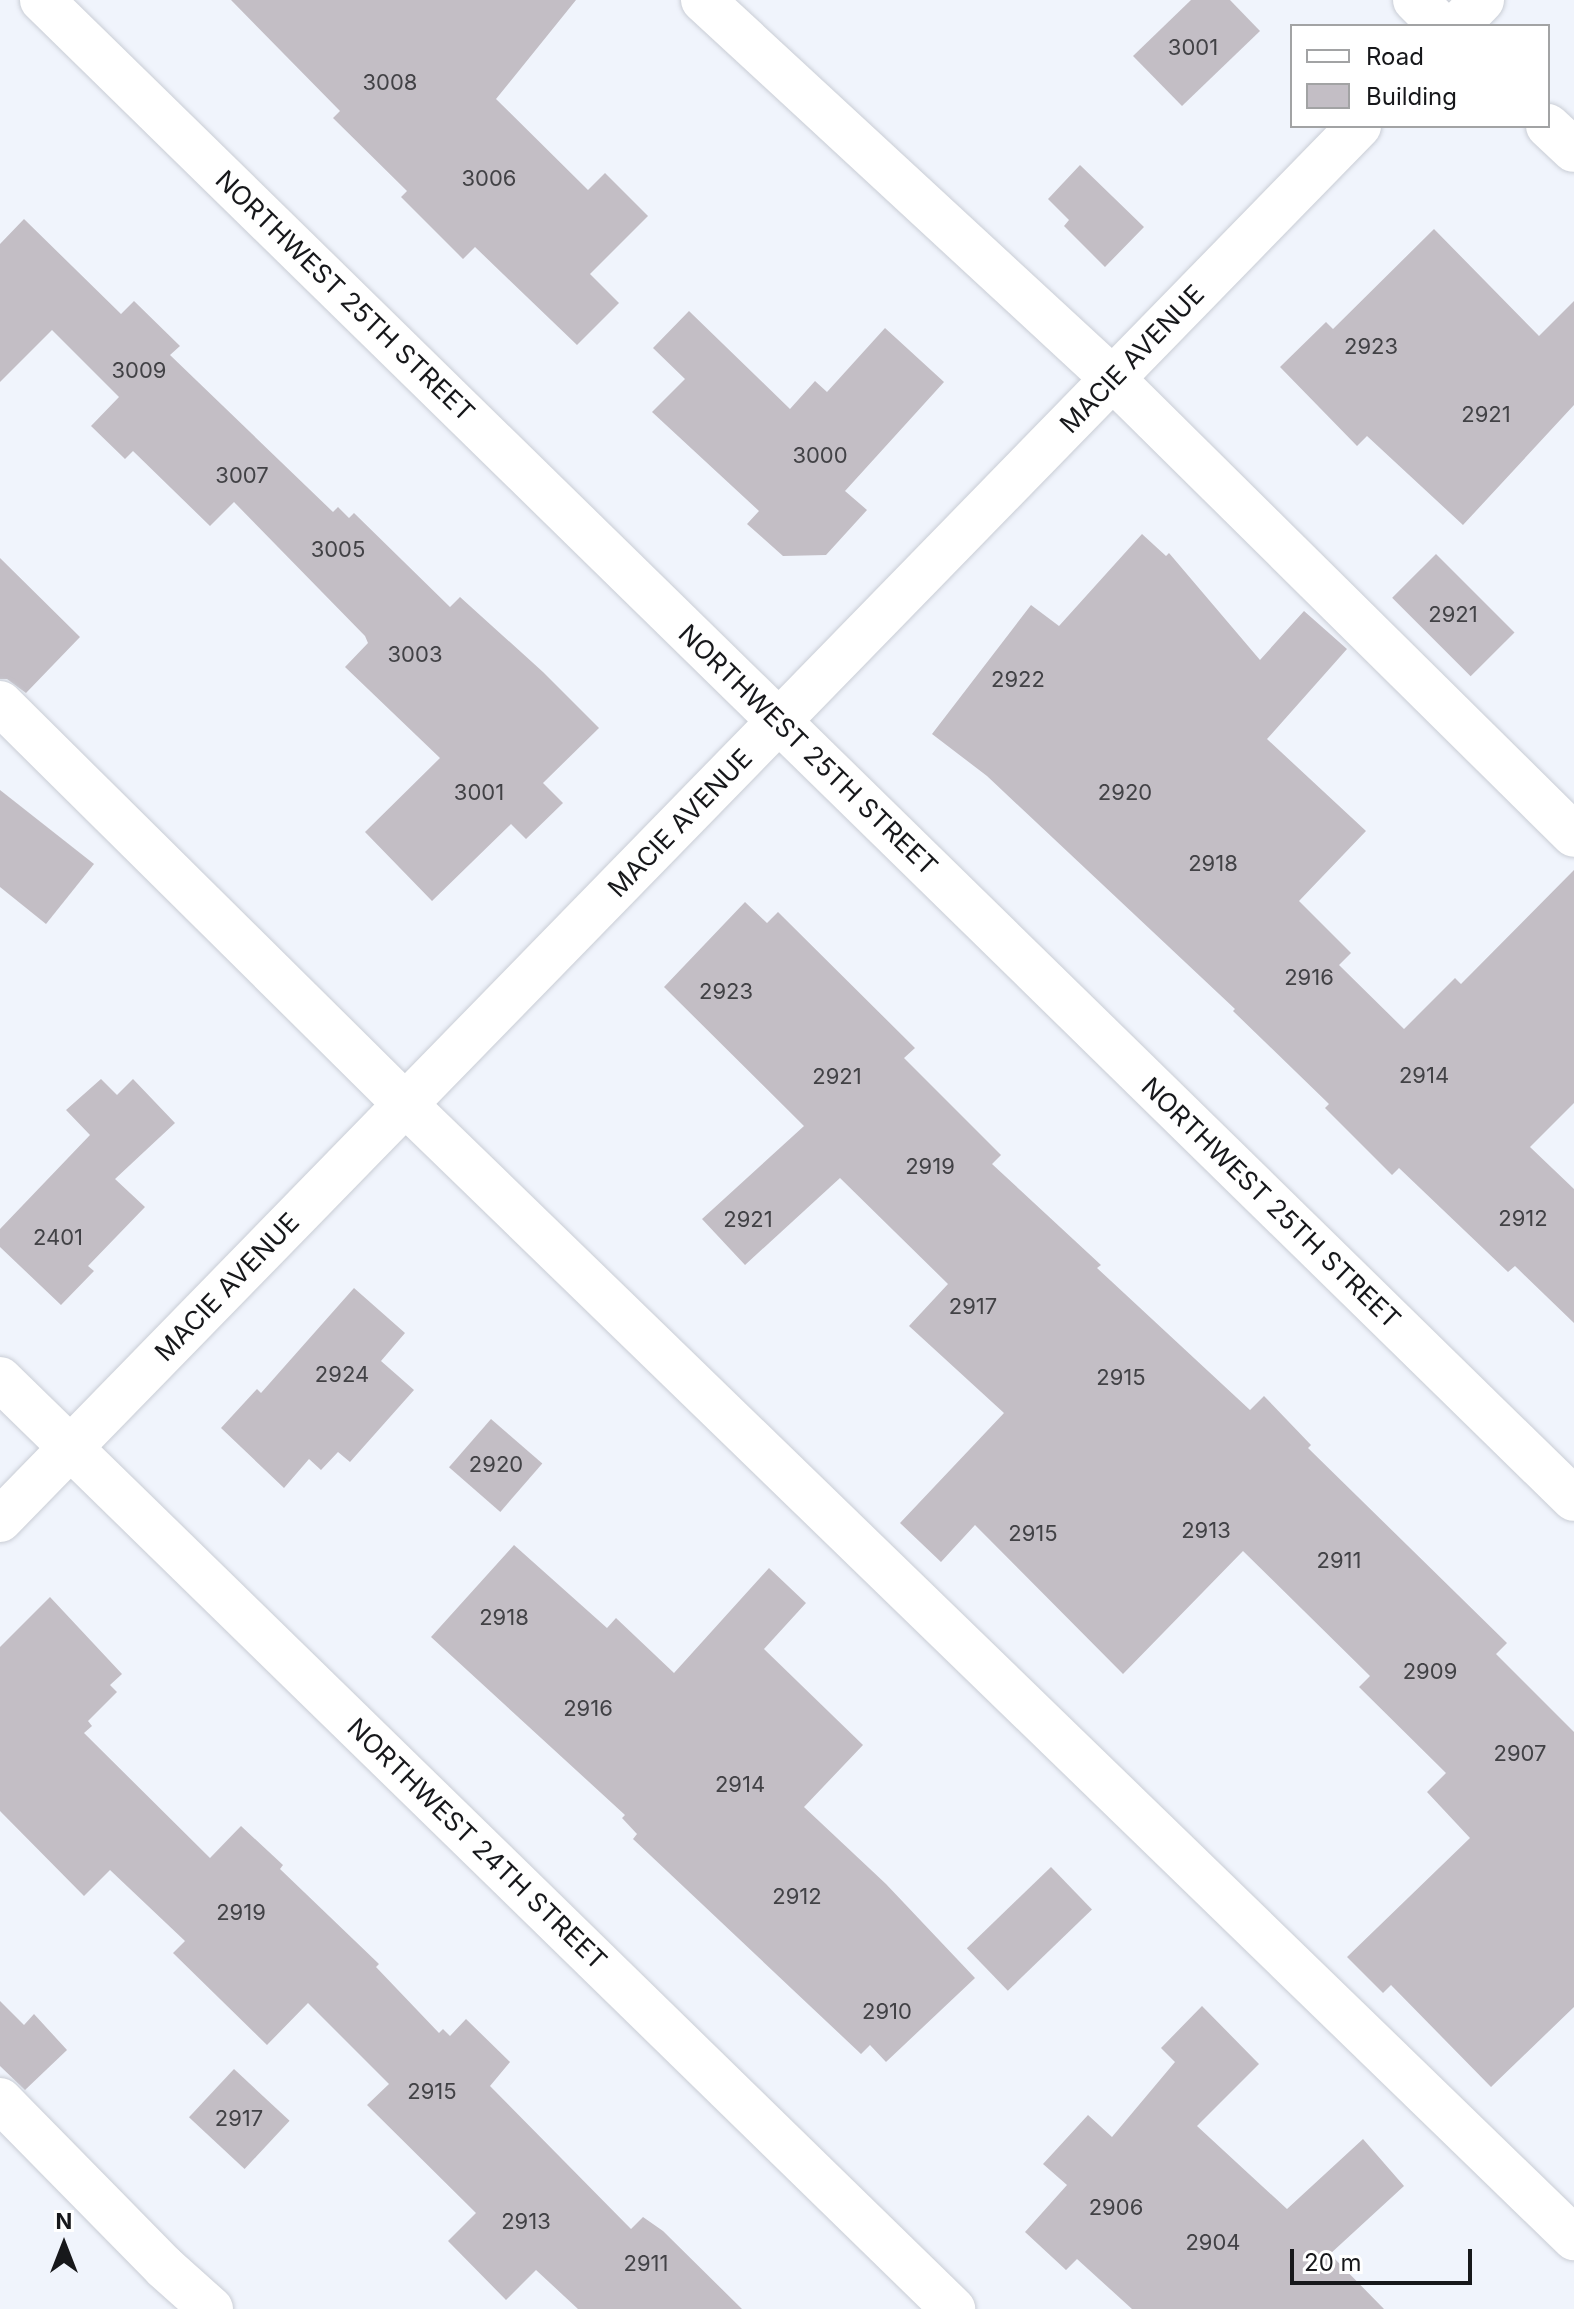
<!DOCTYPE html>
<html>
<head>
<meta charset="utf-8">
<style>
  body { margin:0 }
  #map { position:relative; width:1574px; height:2309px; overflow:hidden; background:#f0f4fc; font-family:Inter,sans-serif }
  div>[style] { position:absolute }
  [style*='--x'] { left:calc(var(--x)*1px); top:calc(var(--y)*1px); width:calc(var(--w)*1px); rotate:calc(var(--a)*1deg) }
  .building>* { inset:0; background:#c3bec5; transform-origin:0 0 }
  .roads { filter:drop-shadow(0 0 2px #c9cdd5) drop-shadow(0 0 2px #c9cdd5) }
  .minor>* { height:44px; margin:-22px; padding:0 22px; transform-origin:22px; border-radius:22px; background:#fff }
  span { translate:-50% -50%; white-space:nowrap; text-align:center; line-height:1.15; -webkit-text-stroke:7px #fff; paint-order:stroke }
  .number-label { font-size:22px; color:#424246 }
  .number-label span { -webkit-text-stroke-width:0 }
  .street-label { font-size:26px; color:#17181b }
  .legend { position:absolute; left:1290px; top:24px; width:260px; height:104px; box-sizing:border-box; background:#fff; border:2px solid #a2a3a4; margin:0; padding:10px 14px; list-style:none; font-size:24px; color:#17181b }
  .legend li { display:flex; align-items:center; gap:16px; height:40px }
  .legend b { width:40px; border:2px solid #a2a3a4 }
  .north { position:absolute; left:24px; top:2205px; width:80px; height:80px; -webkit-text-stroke:6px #fff; paint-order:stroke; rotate:0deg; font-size:22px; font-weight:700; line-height:32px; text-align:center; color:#17181b }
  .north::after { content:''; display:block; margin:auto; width:28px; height:36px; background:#17181b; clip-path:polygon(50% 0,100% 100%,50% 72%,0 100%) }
  .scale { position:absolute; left:1290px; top:2249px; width:182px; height:36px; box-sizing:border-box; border:4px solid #17181b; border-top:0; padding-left:10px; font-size:24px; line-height:28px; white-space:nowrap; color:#17181b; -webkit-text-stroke:6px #fff; paint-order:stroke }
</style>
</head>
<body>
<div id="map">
  <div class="building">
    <div style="clip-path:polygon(231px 0,576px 0,496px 99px,588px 190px,605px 173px,648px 216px,590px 274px,619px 303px,577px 345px,475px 247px,463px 259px,401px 197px,407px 191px,333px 118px,340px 111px)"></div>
    <div style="clip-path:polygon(1191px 0,1230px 0,1260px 31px,1182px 106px,1133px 56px)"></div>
    <div style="clip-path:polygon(1080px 165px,1144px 227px,1105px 267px,1064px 226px,1069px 220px,1048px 199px)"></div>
    <div style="clip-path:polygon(24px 219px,121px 314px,134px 301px,180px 346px,170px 355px,333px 512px,338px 507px,349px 518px,354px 513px,450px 607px,460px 597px,543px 672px,599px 728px,543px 783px,563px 803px,526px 839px,511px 824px,432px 901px,365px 832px,440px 758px,345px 667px,368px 643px,365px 636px,234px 502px,210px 526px,133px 451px,125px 459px,91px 426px,119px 397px,52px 330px,0 382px,0 244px)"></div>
    <div style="clip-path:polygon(1434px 229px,1539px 336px,1574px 301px,1574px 405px,1463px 525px,1367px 436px,1357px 446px,1280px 367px,1326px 322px,1333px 329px)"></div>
    <div style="clip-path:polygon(689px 311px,790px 409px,815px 381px,827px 392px,885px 328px,944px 382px,845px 491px,867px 510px,826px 555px,783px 556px,747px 524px,759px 511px,652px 412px,685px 379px,653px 348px)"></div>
    <div style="clip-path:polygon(1142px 534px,1166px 556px,1169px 553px,1260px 660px,1304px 611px,1347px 649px,1267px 739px,1366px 831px,1299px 901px,1351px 953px,1339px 965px,1404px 1029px,1455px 978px,1461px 984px,1574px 870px,1574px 1103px,1530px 1147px,1574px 1189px,1574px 1323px,1515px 1266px,1508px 1272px,1399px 1168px,1392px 1175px,1325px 1108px,1329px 1104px,1233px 1011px,1235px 1009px,987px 776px,932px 734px,1031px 605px,1059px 626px)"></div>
    <div style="left:1436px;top:554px;width:111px;height:62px;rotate:45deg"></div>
    <div style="clip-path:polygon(0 558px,80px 637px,26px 693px,7px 679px,0 679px)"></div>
    <div style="clip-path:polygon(0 790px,94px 864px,46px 924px,0 887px)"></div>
    <div style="clip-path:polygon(745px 902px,767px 923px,778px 912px,915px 1048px,904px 1058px,1001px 1155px,992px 1164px,1101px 1265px,1097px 1268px,1250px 1410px,1264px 1396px,1311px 1445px,1308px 1448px,1507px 1643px,1496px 1654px,1574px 1732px,1574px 2007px,1491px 2087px,1391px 1985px,1383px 1993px,1347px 1957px,1470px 1838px,1427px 1792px,1446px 1773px,1359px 1687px,1370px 1676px,1243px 1551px,1123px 1674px,975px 1525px,941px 1562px,900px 1523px,1004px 1413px,909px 1326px,948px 1284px,840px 1178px,745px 1265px,702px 1219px,804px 1126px,664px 987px)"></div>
    <div style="clip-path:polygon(101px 1079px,117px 1095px,133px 1079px,175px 1123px,115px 1179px,145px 1207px,88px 1266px,94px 1271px,61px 1305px,0 1247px,0 1229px,90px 1135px,66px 1110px)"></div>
    <div style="clip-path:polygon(354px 1288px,405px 1333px,381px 1361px,414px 1390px,350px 1462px,338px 1452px,321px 1470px,309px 1459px,284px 1488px,221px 1428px,257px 1389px,261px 1393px)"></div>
    <div style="left:491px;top:1419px;width:68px;height:64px;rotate:41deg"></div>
    <div style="clip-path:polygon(514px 1545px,607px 1628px,616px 1618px,674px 1673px,769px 1568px,806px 1603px,764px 1649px,863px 1745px,804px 1807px,886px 1884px,975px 1978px,886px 2062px,870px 2045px,861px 2054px,633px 1839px,637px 1834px,622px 1818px,625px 1815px,431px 1637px)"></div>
    <div style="clip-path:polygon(50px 1597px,122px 1674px,110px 1685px,117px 1692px,88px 1721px,92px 1726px,84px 1733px,210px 1858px,241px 1826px,283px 1865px,280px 1869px,379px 1964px,376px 1967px,439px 2033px,443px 2029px,450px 2036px,466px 2019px,510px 2062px,490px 2086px,631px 2229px,643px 2217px,663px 2231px,742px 2309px,578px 2309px,536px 2270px,506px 2300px,448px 2241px,476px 2213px,367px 2105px,389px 2084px,308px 2003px,267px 2045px,173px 1953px,185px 1941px,110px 1870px,84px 1896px,0 1811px,0 1647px)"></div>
    <div style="left:1051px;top:1867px;width:59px;height:117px;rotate:46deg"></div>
    <div style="clip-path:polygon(0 2001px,24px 2025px,34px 2014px,67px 2050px,25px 2090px,0 2066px)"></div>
    <div style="clip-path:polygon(1202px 2006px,1259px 2064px,1197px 2126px,1287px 2209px,1363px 2139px,1404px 2186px,1330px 2254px,1384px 2309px,1132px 2309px,1077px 2259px,1066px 2270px,1025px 2232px,1067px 2185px,1043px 2164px,1088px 2115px,1112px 2137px,1175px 2062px,1161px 2048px)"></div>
    <div style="left:234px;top:2069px;width:76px;height:66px;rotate:43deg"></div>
  </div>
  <div class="roads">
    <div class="minor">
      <div style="--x:42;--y:0;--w:2143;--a:44.38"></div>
      <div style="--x:703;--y:0;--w:558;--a:42.75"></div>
      <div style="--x:1113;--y:379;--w:648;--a:44.69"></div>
      <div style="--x:1415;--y:0;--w:37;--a:45"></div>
      <div style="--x:1457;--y:26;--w:36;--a:-46"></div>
      <div style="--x:1548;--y:126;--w:35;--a:43"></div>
      <div style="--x:0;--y:703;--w:570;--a:44.72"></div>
      <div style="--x:405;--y:1104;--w:1629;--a:44.13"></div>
      <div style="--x:0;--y:1379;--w:1332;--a:44.3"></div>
      <div style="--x:0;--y:1520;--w:1947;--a:-45.73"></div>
      <div style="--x:0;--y:2100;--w:234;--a:45.5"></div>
      <div style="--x:164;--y:2267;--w:63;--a:41.8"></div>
    </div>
  </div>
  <div class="number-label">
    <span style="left:1193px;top:48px">3001</span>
    <span style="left:390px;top:83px">3008</span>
    <span style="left:489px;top:179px">3006</span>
    <span style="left:1371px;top:347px">2923</span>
    <span style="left:139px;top:371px">3009</span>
    <span style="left:1486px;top:415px">2921</span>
    <span style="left:820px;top:456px">3000</span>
    <span style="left:242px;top:476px">3007</span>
    <span style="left:338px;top:550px">3005</span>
    <span style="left:1453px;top:615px">2921</span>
    <span style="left:415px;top:655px">3003</span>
    <span style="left:1018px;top:680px">2922</span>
    <span style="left:479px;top:793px">3001</span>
    <span style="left:1125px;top:793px">2920</span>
    <span style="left:1213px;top:864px">2918</span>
    <span style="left:1309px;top:978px">2916</span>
    <span style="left:726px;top:992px">2923</span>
    <span style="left:1424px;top:1076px">2914</span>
    <span style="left:837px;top:1077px">2921</span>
    <span style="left:930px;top:1167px">2919</span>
    <span style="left:1523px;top:1219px">2912</span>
    <span style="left:748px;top:1220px">2921</span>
    <span style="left:58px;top:1238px">2401</span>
    <span style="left:973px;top:1307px">2917</span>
    <span style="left:342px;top:1375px">2924</span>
    <span style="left:1121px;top:1378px">2915</span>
    <span style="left:496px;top:1465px">2920</span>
    <span style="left:1206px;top:1531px">2913</span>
    <span style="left:1033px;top:1534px">2915</span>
    <span style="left:1339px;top:1561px">2911</span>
    <span style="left:504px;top:1618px">2918</span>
    <span style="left:1430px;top:1672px">2909</span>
    <span style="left:588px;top:1709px">2916</span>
    <span style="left:1520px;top:1754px">2907</span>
    <span style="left:740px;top:1785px">2914</span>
    <span style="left:797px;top:1897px">2912</span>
    <span style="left:241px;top:1913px">2919</span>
    <span style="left:887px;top:2012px">2910</span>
    <span style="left:432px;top:2092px">2915</span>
    <span style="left:239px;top:2119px">2917</span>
    <span style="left:1116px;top:2208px">2906</span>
    <span style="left:526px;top:2222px">2913</span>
    <span style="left:1213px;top:2243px">2904</span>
    <span style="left:646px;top:2264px">2911</span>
  </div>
  <div class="street-label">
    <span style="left:345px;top:296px;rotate:44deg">NORTHWEST 25TH STREET</span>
    <span style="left:1132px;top:359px;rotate:-46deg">MACIE AVENUE</span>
    <span style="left:808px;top:750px;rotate:44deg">NORTHWEST 25TH STREET</span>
    <span style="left:680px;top:823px;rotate:-46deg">MACIE AVENUE</span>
    <span style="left:1271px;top:1203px;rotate:44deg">NORTHWEST 25TH STREET</span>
    <span style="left:227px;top:1287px;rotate:-46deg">MACIE AVENUE</span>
    <span style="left:477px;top:1844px;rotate:44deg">NORTHWEST 24TH STREET</span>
  </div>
  <ul class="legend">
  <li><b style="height:10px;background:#fff"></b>Road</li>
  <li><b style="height:22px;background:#c3bec5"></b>Building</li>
  </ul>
  <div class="north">N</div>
  <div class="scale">20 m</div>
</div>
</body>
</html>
